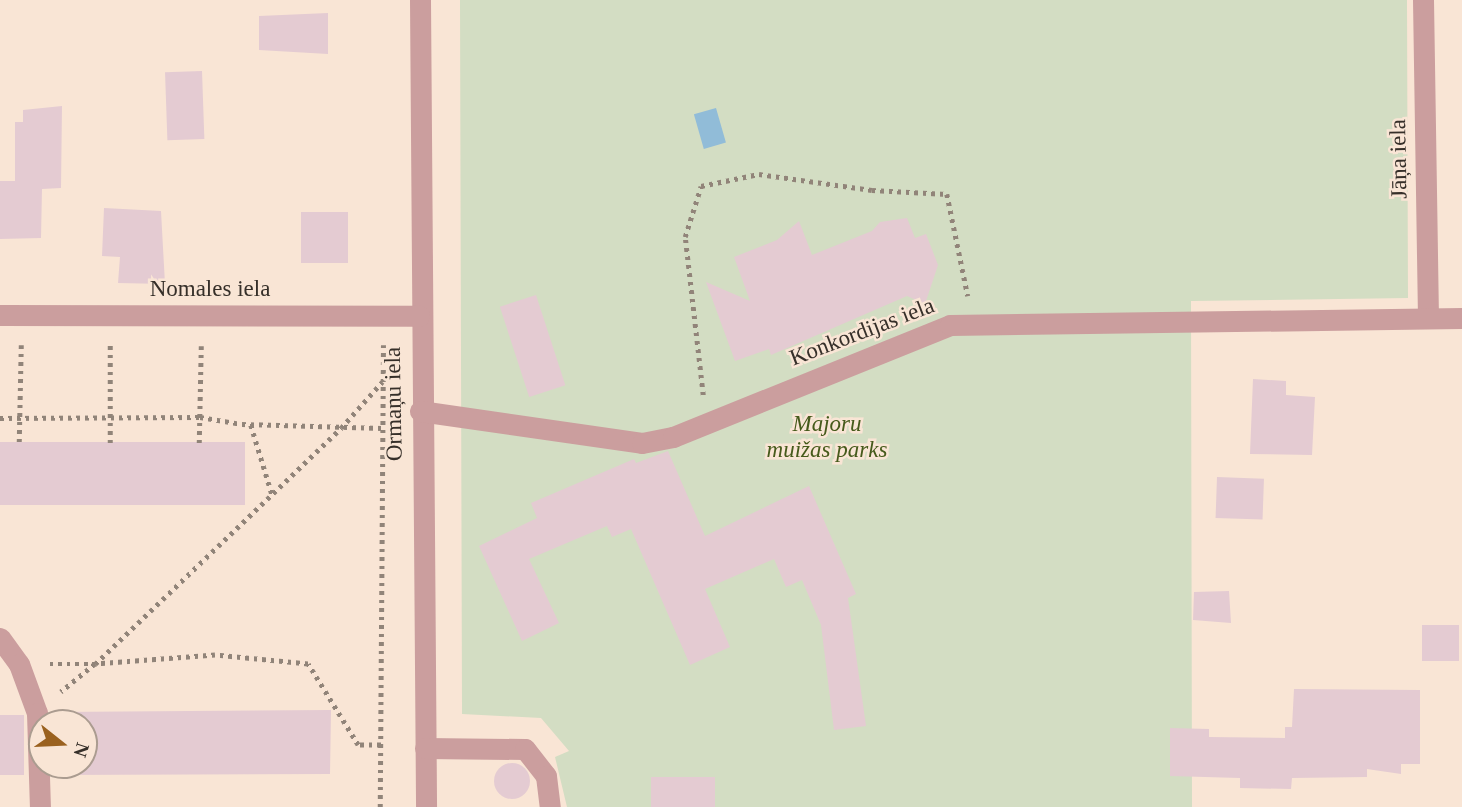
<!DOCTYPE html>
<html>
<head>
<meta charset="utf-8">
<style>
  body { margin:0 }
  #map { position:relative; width:1462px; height:807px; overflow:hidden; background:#f9e5d5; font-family:Georgia,serif }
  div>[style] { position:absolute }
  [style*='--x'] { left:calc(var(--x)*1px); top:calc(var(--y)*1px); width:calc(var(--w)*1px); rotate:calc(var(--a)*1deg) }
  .green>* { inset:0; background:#d3ddc3 }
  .water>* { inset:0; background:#91bcd8; transform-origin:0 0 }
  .building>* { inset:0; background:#e4cbd2; transform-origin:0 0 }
  .round { border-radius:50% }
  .path>* { height:4.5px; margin-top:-2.25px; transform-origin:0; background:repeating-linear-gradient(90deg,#918479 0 3.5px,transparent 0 8.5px) }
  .minor>* { height:21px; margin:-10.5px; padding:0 10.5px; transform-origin:10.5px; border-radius:10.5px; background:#cb9e9e }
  span { translate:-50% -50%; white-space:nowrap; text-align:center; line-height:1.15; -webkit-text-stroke:5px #f9e5d5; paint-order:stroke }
  .street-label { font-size:23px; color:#362f29 }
  .park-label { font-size:23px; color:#465a1b; font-style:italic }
  .north { position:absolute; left:28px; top:709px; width:70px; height:70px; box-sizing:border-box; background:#f9e5d5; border:2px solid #ab9c90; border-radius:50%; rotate:108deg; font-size:19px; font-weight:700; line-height:28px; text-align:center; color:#362f29 }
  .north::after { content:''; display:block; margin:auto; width:24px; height:32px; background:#9a611f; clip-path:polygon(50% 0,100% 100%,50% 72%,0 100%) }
</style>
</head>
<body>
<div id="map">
  <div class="green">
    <div style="clip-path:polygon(460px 0,1407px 0,1408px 298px,1191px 301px,1192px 807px,567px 807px,555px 757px,569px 751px,541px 718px,462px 714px)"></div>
  </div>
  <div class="water">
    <div style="left:716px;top:108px;width:36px;height:23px;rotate:74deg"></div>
  </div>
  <div class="building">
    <div style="clip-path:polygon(328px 13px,328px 54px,259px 50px,259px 16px)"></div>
    <div style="left:202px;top:71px;width:68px;height:37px;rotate:88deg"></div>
    <div style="clip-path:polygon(62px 106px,61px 188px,42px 189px,41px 238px,0 239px,0 181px,15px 181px,15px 122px,23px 122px,23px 110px)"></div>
    <div style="clip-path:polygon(104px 208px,161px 211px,165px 284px,118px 283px,120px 257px,102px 256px)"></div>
    <div style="left:301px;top:212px;width:47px;height:51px"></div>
    <div style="clip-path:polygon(907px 218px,915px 238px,926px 234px,938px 265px,925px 304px,907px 296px,771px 355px,769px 349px,735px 361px,706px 282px,750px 301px,734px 257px,777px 240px,799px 221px,812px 255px,872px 231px,880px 222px)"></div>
    <div style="left:536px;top:295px;width:95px;height:38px;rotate:72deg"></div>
    <div style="clip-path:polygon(1253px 379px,1286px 381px,1286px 395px,1315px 397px,1312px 455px,1250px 454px)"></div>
    <div style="left:0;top:442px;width:245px;height:63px"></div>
    <div style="clip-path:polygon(668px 451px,705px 536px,809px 486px,856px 594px,848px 598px,866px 726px,834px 730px,821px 625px,802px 580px,786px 587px,774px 559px,705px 589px,730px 647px,690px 665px,631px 529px,612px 537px,607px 526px,529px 559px,559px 623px,522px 641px,479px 546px,537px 518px,531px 503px,634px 459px,636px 463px)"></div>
    <div style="left:1217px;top:477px;width:47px;height:41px;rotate:2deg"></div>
    <div style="clip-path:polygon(1229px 591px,1231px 623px,1193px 620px,1194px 592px)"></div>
    <div style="left:1422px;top:625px;width:37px;height:36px"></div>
    <div style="clip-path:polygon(1294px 689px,1420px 690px,1420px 764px,1401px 764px,1401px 774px,1367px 769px,1367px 777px,1292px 778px,1291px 789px,1240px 788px,1240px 778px,1170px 776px,1170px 728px,1209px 729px,1209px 737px,1285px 738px,1285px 727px,1292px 727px)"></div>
    <div style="clip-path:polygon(331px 710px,330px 774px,52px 775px,52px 765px,84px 765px,84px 723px,50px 723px,50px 714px,57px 712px)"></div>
    <div style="left:0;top:715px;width:24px;height:60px"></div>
    <div class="round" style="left:494px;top:763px;width:36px;height:36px"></div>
    <div style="left:651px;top:777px;width:64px;height:30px"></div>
  </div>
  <div class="path">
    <div style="--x:703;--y:395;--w:159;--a:-96.5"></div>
    <div style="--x:685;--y:237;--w:53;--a:-72.6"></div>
    <div style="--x:701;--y:186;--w:59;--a:-11.7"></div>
    <div style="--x:759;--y:174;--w:114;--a:8.1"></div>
    <div style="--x:872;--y:190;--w:75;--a:3.1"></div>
    <div style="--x:947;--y:194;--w:104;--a:78.4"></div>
    <div style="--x:0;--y:418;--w:200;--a:-0.3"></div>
    <div style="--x:200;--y:417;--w:43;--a:9.5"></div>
    <div style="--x:242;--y:424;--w:140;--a:1.6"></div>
    <div style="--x:251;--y:425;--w:72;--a:73.1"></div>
    <div style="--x:19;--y:442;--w:97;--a:-88.8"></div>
    <div style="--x:110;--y:443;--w:98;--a:-90"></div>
    <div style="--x:199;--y:443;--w:97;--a:-88.8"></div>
    <div style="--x:50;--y:664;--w:45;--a:0"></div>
    <div style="--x:95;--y:664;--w:44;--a:140.5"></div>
    <div style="--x:381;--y:745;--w:23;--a:180"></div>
    <div style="--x:358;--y:745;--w:95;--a:-121.7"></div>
    <div style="--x:308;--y:664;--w:93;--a:-174.5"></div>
    <div style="--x:215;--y:655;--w:120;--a:175.7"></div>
    <div style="--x:95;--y:664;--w:341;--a:-43.8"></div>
    <div style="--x:341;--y:428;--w:62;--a:-48.3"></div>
    <div style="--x:380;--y:807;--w:462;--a:-89.6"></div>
  </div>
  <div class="minor">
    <div style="--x:420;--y:0;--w:807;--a:89.57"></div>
    <div style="--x:1423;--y:0;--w:318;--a:89.1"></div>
    <div style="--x:0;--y:315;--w:419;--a:0.1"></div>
    <div style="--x:420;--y:411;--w:224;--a:8.2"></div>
    <div style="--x:642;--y:443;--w:32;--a:-11"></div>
    <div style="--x:673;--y:437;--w:299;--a:-22"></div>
    <div style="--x:950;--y:325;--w:512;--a:-0.78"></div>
    <div style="--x:0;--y:638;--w:32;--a:54"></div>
    <div style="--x:19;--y:664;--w:52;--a:69.8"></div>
    <div style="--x:37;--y:713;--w:94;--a:88.2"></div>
    <div style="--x:425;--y:748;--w:100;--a:0.6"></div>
    <div style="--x:525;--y:749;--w:34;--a:52"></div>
    <div style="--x:546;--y:776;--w:31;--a:83"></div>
  </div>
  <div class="street-label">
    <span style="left:1399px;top:159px;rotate:-91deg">Jāņa iela</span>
    <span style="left:210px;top:289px">Nomales iela</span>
    <span style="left:862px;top:332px;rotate:-21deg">Konkordijas iela</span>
    <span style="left:394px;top:404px;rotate:-91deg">Ormaņu iela</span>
  </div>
  <div class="park-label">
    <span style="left:827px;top:437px">Majoru<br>muižas parks</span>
  </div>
  <div class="north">N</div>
</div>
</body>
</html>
